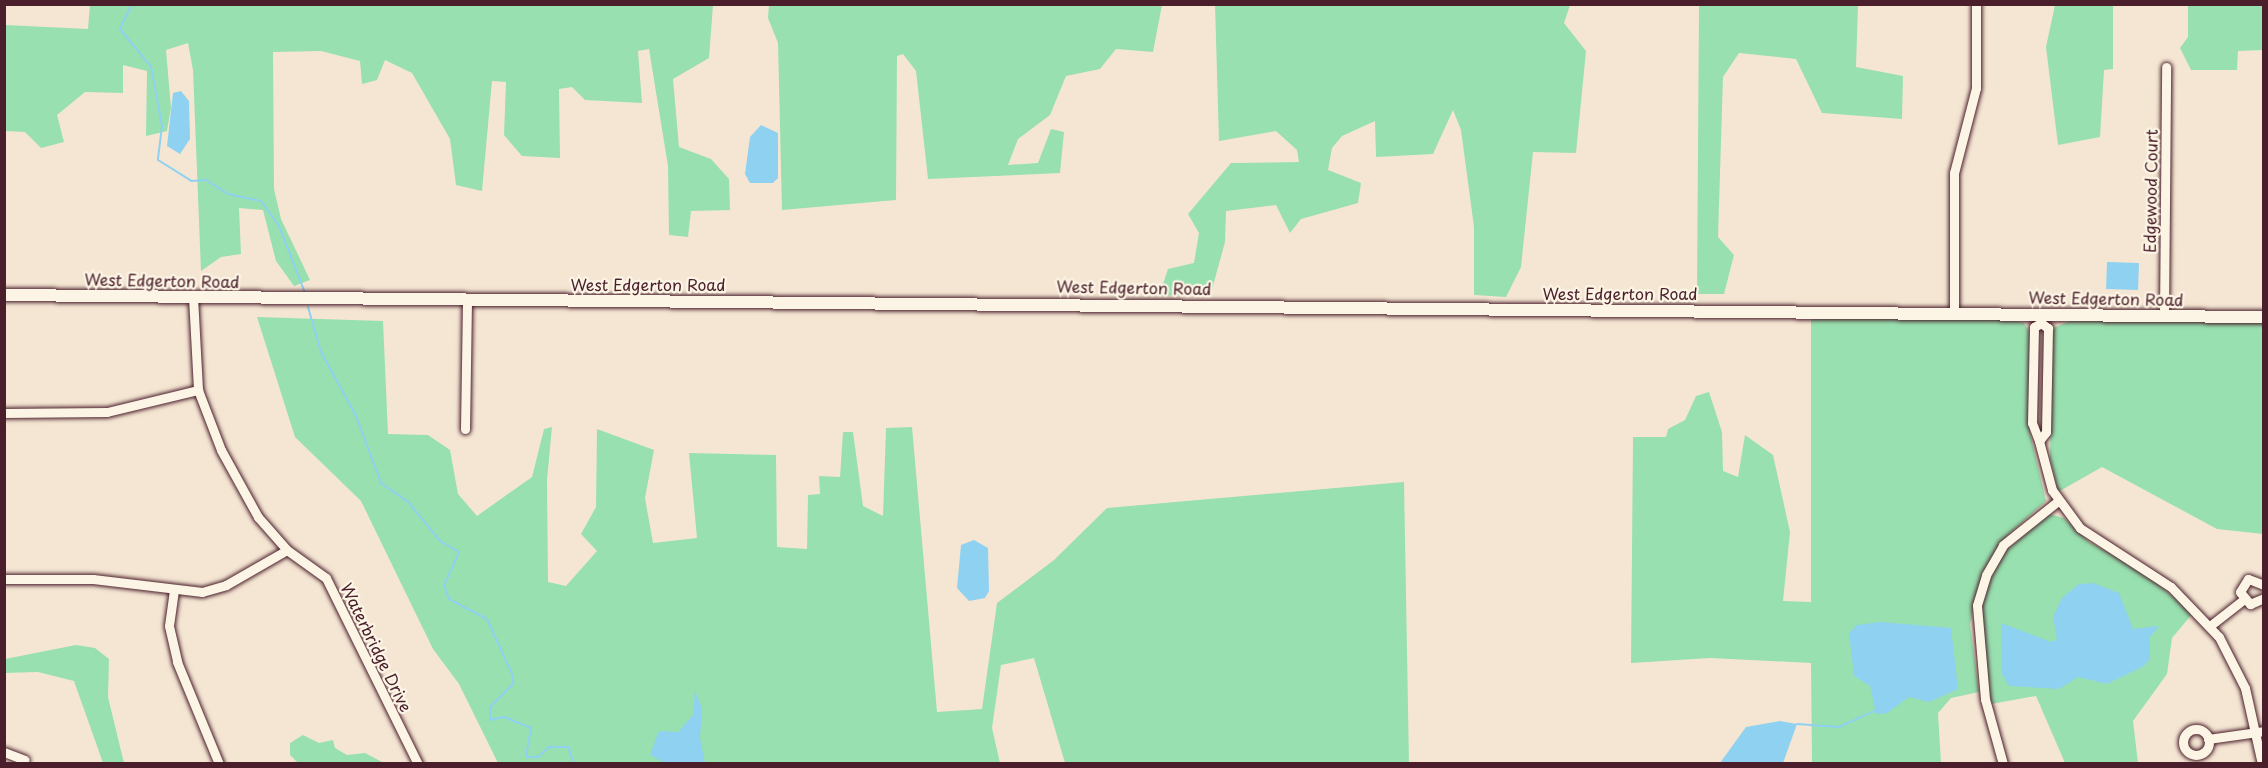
<!DOCTYPE html>
<html>
<head>
<meta charset="utf-8">
<style>
  body { margin:0 }
  #map { position:relative; width:2268px; height:768px; overflow:hidden; background:#f5e6d3; font-family:"Playpen Sans",sans-serif }
  div>[style] { position:absolute }
  [style*='--x'] { left:calc(var(--x)*1px); top:calc(var(--y)*1px); width:calc(var(--w)*1px); rotate:calc(var(--a)*1deg) }
  .green>* { inset:0; background:#98e0af }
  .water>* { inset:0; background:#8fd1f0; transform-origin:0 0 }
  .stream>* { height:2px; margin:-1px; padding:0 1px; transform-origin:1px; border-radius:1px; background:#8fd1f0 }
  .roads { filter:drop-shadow(0 0 2px #4a1f2b) drop-shadow(0 0 2px #4a1f2b) }
  .minor>* { height:9px; margin:-4.5px; padding:0 4.5px; transform-origin:4.5px; border-radius:4.5px; background:#fcf5e5 }
  .minor>.ring { margin:-4.5px; padding:0; box-sizing:content-box; background:none; border:9px solid #fcf5e5; border-radius:50% }
  .tertiary>* { height:12px; margin:-6px; padding:0 6px; transform-origin:6px; border-radius:6px; background:#fcf5e5 }
  span { translate:-50% -50%; white-space:nowrap; text-align:center; line-height:1.15; -webkit-text-stroke:4.5px #fcf5e5; paint-order:stroke }
  .street-label { font-size:16px; color:#4a1f2b }
  .frame { position:absolute; inset:0; border:6px solid #4a1f2b; pointer-events:none }
</style>
</head>
<body>
<div id="map">
  <div class="green">
    <div style="clip-path:polygon(90px 4px,713px 5px,709px 58px,673px 79px,679px 147px,711px 159px,729px 179px,730px 210px,691px 211px,688px 237px,669px 235px,668px 166px,649px 49px,638px 51px,642px 103px,585px 100px,572px 87px,559px 89px,560px 158px,522px 156px,504px 135px,506px 82px,492px 81px,482px 191px,456px 185px,450px 139px,412px 73px,385px 60px,377px 80px,362px 84px,360px 61px,321px 51px,273px 52px,274px 189px,281px 219px,310px 280px,294px 286px,276px 261px,263px 210px,239px 208px,241px 254px,221px 257px,201px 271px,193px 70px,188px 43px,166px 50px,171px 108px,167px 131px,146px 136px,147px 71px,123px 65px,123px 93px,85px 92px,57px 115px,64px 142px,41px 148px,25px 132px,5px 131px,5px 25px,88px 29px)"></div>
    <div style="clip-path:polygon(769px 5px,769px 4px,1162px 5px,1153px 52px,1116px 49px,1100px 69px,1066px 76px,1050px 115px,1018px 139px,1008px 165px,1038px 163px,1051px 129px,1064px 132px,1060px 173px,928px 179px,916px 71px,903px 54px,897px 56px,896px 200px,782px 210px,778px 43px,768px 18px)"></div>
    <div style="clip-path:polygon(1215px 5px,1570px 5px,1564px 23px,1586px 51px,1576px 153px,1533px 152px,1521px 267px,1506px 297px,1474px 295px,1474px 227px,1461px 130px,1453px 110px,1433px 154px,1376px 157px,1375px 121px,1342px 136px,1332px 148px,1328px 170px,1361px 183px,1358px 203px,1301px 219px,1290px 233px,1276px 205px,1226px 211px,1225px 242px,1211px 293px,1159px 296px,1168px 269px,1194px 263px,1199px 233px,1188px 214px,1231px 163px,1299px 162px,1297px 150px,1276px 131px,1219px 141px)"></div>
    <div style="clip-path:polygon(1699px 5px,1858px 5px,1856px 67px,1903px 76px,1902px 119px,1822px 113px,1796px 59px,1739px 53px,1723px 77px,1718px 237px,1734px 255px,1724px 294px,1697px 294px)"></div>
    <div style="clip-path:polygon(2055px 5px,2113px 5px,2113px 69px,2104px 70px,2100px 137px,2058px 145px,2046px 47px)"></div>
    <div style="clip-path:polygon(2188px 5px,2263px 5px,2263px 50px,2238px 51px,2237px 70px,2191px 70px,2180px 48px,2188px 37px)"></div>
    <div style="clip-path:polygon(1811px 315px,2013px 320px,2024px 323px,2030px 333px,2030px 433px,2046px 501px,2007px 536px,1982px 573px,1970px 624px,1979px 692px,1951px 698px,1938px 713px,1941px 763px,1812px 763px,1811px 663px,1710px 658px,1631px 663px,1633px 437px,1666px 437px,1668px 429px,1685px 420px,1696px 396px,1709px 392px,1722px 432px,1723px 471px,1738px 477px,1745px 435px,1773px 455px,1790px 532px,1783px 601px,1811px 602px)"></div>
    <div style="clip-path:polygon(257px 317px,383px 321px,388px 434px,428px 435px,450px 450px,458px 494px,477px 516px,532px 477px,544px 429px,552px 427px,547px 480px,548px 582px,566px 586px,597px 551px,581px 534px,596px 507px,597px 429px,654px 450px,645px 498px,653px 543px,697px 538px,689px 453px,776px 455px,777px 547px,807px 549px,808px 495px,820px 494px,819px 476px,840px 477px,843px 432px,853px 432px,863px 506px,883px 516px,886px 428px,912px 427px,937px 712px,982px 709px,997px 603px,1054px 560px,1107px 508px,1404px 482px,1409px 763px,1065px 763px,1034px 658px,1001px 665px,992px 728px,1000px 763px,498px 763px,459px 684px,433px 649px,361px 501px,295px 437px)"></div>
    <div style="clip-path:polygon(2070px 321px,2263px 321px,2263px 534px,2217px 529px,2102px 467px,2058px 492px,2050px 458px,2052px 337px,2053px 328px)"></div>
    <div style="clip-path:polygon(2049px 514px,2064px 518px,2089px 542px,2143px 572px,2193px 613px,2172px 638px,2167px 674px,2133px 721px,2138px 763px,2065px 763px,2036px 696px,1991px 704px,1980px 618px,1987px 588px,2002px 554px)"></div>
    <div style="clip-path:polygon(76px 645px,95px 648px,109px 659px,108px 697px,124px 763px,103px 763px,74px 681px,38px 672px,5px 673px,5px 659px)"></div>
    <div style="clip-path:polygon(303px 735px,319px 743px,333px 740px,335px 748px,347px 755px,365px 753px,384px 763px,298px 763px,290px 755px,290px 743px)"></div>
  </div>
  <div class="water">
    <div style="clip-path:polygon(181px 91px,189px 101px,190px 139px,180px 154px,167px 146px,173px 93px)"></div>
    <div style="clip-path:polygon(761px 125px,778px 133px,778px 178px,773px 183px,750px 183px,745px 174px,750px 137px)"></div>
    <div style="left:2107px;top:262px;width:32px;height:27px;rotate:2deg"></div>
    <div style="clip-path:polygon(974px 540px,988px 548px,989px 591px,985px 598px,969px 601px,957px 588px,961px 545px)"></div>
    <div style="clip-path:polygon(2093px 583px,2119px 593px,2133px 629px,2159px 626px,2150px 637px,2150px 659px,2144px 666px,2107px 684px,2078px 677px,2059px 689px,2009px 686px,2002px 674px,2001px 623px,2051px 642px,2057px 639px,2053px 617px,2062px 598px,2079px 584px)"></div>
    <div style="clip-path:polygon(1880px 622px,1951px 628px,1958px 689px,1929px 702px,1909px 697px,1887px 713px,1876px 714px,1870px 686px,1854px 676px,1849px 633px,1857px 625px)"></div>
    <div style="clip-path:polygon(695px 690px,702px 709px,700px 738px,705px 763px,665px 763px,650px 755px,659px 731px,678px 732px,693px 715px)"></div>
    <div style="clip-path:polygon(1780px 721px,1797px 724px,1783px 763px,1720px 763px,1746px 727px)"></div>
  </div>
  <div class="stream">
    <div style="--x:132;--y:4;--w:28;--a:116"></div>
    <div style="--x:120;--y:29;--w:49;--a:50.8"></div>
    <div style="--x:151;--y:67;--w:60;--a:79.4"></div>
    <div style="--x:162;--y:126;--w:34;--a:97"></div>
    <div style="--x:158;--y:160;--w:39;--a:32"></div>
    <div style="--x:191;--y:181;--w:15;--a:-4"></div>
    <div style="--x:206;--y:180;--w:26;--a:32"></div>
    <div style="--x:228;--y:194;--w:34;--a:12"></div>
    <div style="--x:261;--y:201;--w:31;--a:54"></div>
    <div style="--x:279;--y:226;--w:72;--a:68.8"></div>
    <div style="--x:308;--y:307;--w:47;--a:73.9"></div>
    <div style="--x:321;--y:352;--w:73;--a:61.3"></div>
    <div style="--x:356;--y:416;--w:72;--a:69.5"></div>
    <div style="--x:381;--y:483;--w:33;--a:35"></div>
    <div style="--x:408;--y:502;--w:50;--a:50.6"></div>
    <div style="--x:440;--y:541;--w:22;--a:30"></div>
    <div style="--x:459;--y:552;--w:37;--a:114"></div>
    <div style="--x:444;--y:586;--w:14;--a:69"></div>
    <div style="--x:449;--y:599;--w:43;--a:27.8"></div>
    <div style="--x:487;--y:619;--w:63;--a:65.5"></div>
    <div style="--x:513;--y:676;--w:8;--a:90"></div>
    <div style="--x:513;--y:684;--w:33;--a:135"></div>
    <div style="--x:490;--y:707;--w:13;--a:90"></div>
    <div style="--x:490;--y:720;--w:14;--a:-12"></div>
    <div style="--x:504;--y:717;--w:29;--a:22"></div>
    <div style="--x:531;--y:728;--w:29;--a:100"></div>
    <div style="--x:526;--y:757;--w:12;--a:0"></div>
    <div style="--x:538;--y:757;--w:15;--a:-42"></div>
    <div style="--x:549;--y:747;--w:19;--a:0"></div>
    <div style="--x:568;--y:747;--w:18;--a:71"></div>
    <div style="--x:1797;--y:724;--w:42;--a:4.1"></div>
    <div style="--x:1839;--y:727;--w:41;--a:-24.7"></div>
  </div>
  <div class="roads">
    <div class="minor">
      <div style="--x:193;--y:297;--w:93;--a:86.9"></div>
      <div style="--x:198;--y:390;--w:64;--a:69"></div>
      <div style="--x:221;--y:450;--w:77;--a:61.1"></div>
      <div style="--x:258;--y:517;--w:44;--a:48.7"></div>
      <div style="--x:287;--y:550;--w:48;--a:35.7"></div>
      <div style="--x:326;--y:578;--w:208;--a:63.7"></div>
      <div style="--x:1954;--y:313;--w:140;--a:-90"></div>
      <div style="--x:1954;--y:173;--w:88;--a:-75.5"></div>
      <div style="--x:1976;--y:88;--w:84;--a:-90"></div>
      <div style="--x:2164;--y:316;--w:249;--a:-89.5"></div>
      <div style="--x:2041;--y:323;--w:9;--a:36"></div>
      <div style="--x:2048;--y:328;--w:104;--a:91.1"></div>
      <div style="--x:2046;--y:432;--w:11;--a:128"></div>
      <div style="--x:2039;--y:441;--w:19;--a:-111"></div>
      <div style="--x:2032;--y:423;--w:96;--a:-88.8"></div>
      <div style="--x:2034;--y:327;--w:8;--a:-30"></div>
      <div style="--x:4;--y:413;--w:103;--a:-0.6"></div>
      <div style="--x:107;--y:412;--w:94;--a:-13.6"></div>
      <div style="--x:465;--y:429;--w:130;--a:-89.1"></div>
      <div style="--x:2039;--y:441;--w:51;--a:75.1"></div>
      <div style="--x:2052;--y:490;--w:47;--a:53.6"></div>
      <div style="--x:2080;--y:528;--w:108;--a:33"></div>
      <div style="--x:2171;--y:587;--w:69;--a:46.2"></div>
      <div style="--x:2219;--y:637;--w:57;--a:63"></div>
      <div style="--x:2245;--y:688;--w:78;--a:77.4"></div>
      <div style="--x:4;--y:579;--w:89;--a:0"></div>
      <div style="--x:93;--y:579;--w:110;--a:6.8"></div>
      <div style="--x:202;--y:592;--w:25;--a:-16"></div>
      <div style="--x:226;--y:585;--w:70;--a:-29.8"></div>
      <div style="--x:2264;--y:585;--w:17;--a:-159"></div>
      <div style="--x:2248;--y:579;--w:15;--a:122"></div>
      <div style="--x:2240;--y:592;--w:16;--a:50"></div>
      <div style="--x:2250;--y:604;--w:15;--a:-23"></div>
      <div style="--x:174;--y:590;--w:36;--a:98"></div>
      <div style="--x:169;--y:626;--w:37;--a:77"></div>
      <div style="--x:177;--y:662;--w:110;--a:67.6"></div>
      <div style="--x:2211;--y:625;--w:41;--a:-38"></div>
      <div class="ring" style="left:2183px;top:729px;width:17px;height:17px"></div>
      <div style="--x:2208;--y:739;--w:57;--a:-8.1"></div>
      <div style="--x:4;--y:752;--w:22;--a:21"></div>
      <div style="--x:2003;--y:764;--w:67;--a:-105.5"></div>
      <div style="--x:1985;--y:699;--w:94;--a:-94.9"></div>
      <div style="--x:1977;--y:605;--w:31;--a:-73"></div>
      <div style="--x:1986;--y:575;--w:34;--a:-60"></div>
      <div style="--x:2003;--y:545;--w:70;--a:-38.7"></div>
    </div>
    <div class="tertiary">
      <div style="--x:4;--y:295;--w:2260;--a:0.56"></div>
    </div>
  </div>
  <div class="street-label">
    <span style="left:2150px;top:191px;rotate:-89deg">Edgewood Court</span>
    <span style="left:162px;top:280px;rotate:1deg">West Edgerton Road</span>
    <span style="left:648px;top:284px">West Edgerton Road</span>
    <span style="left:1134px;top:287px;rotate:1deg">West Edgerton Road</span>
    <span style="left:1620px;top:293px">West Edgerton Road</span>
    <span style="left:2106px;top:298px;rotate:1deg">West Edgerton Road</span>
    <span style="left:377px;top:647px;rotate:64deg">Waterbridge Drive</span>
  </div>
  <div class="frame"></div>
</div>
</body>
</html>
